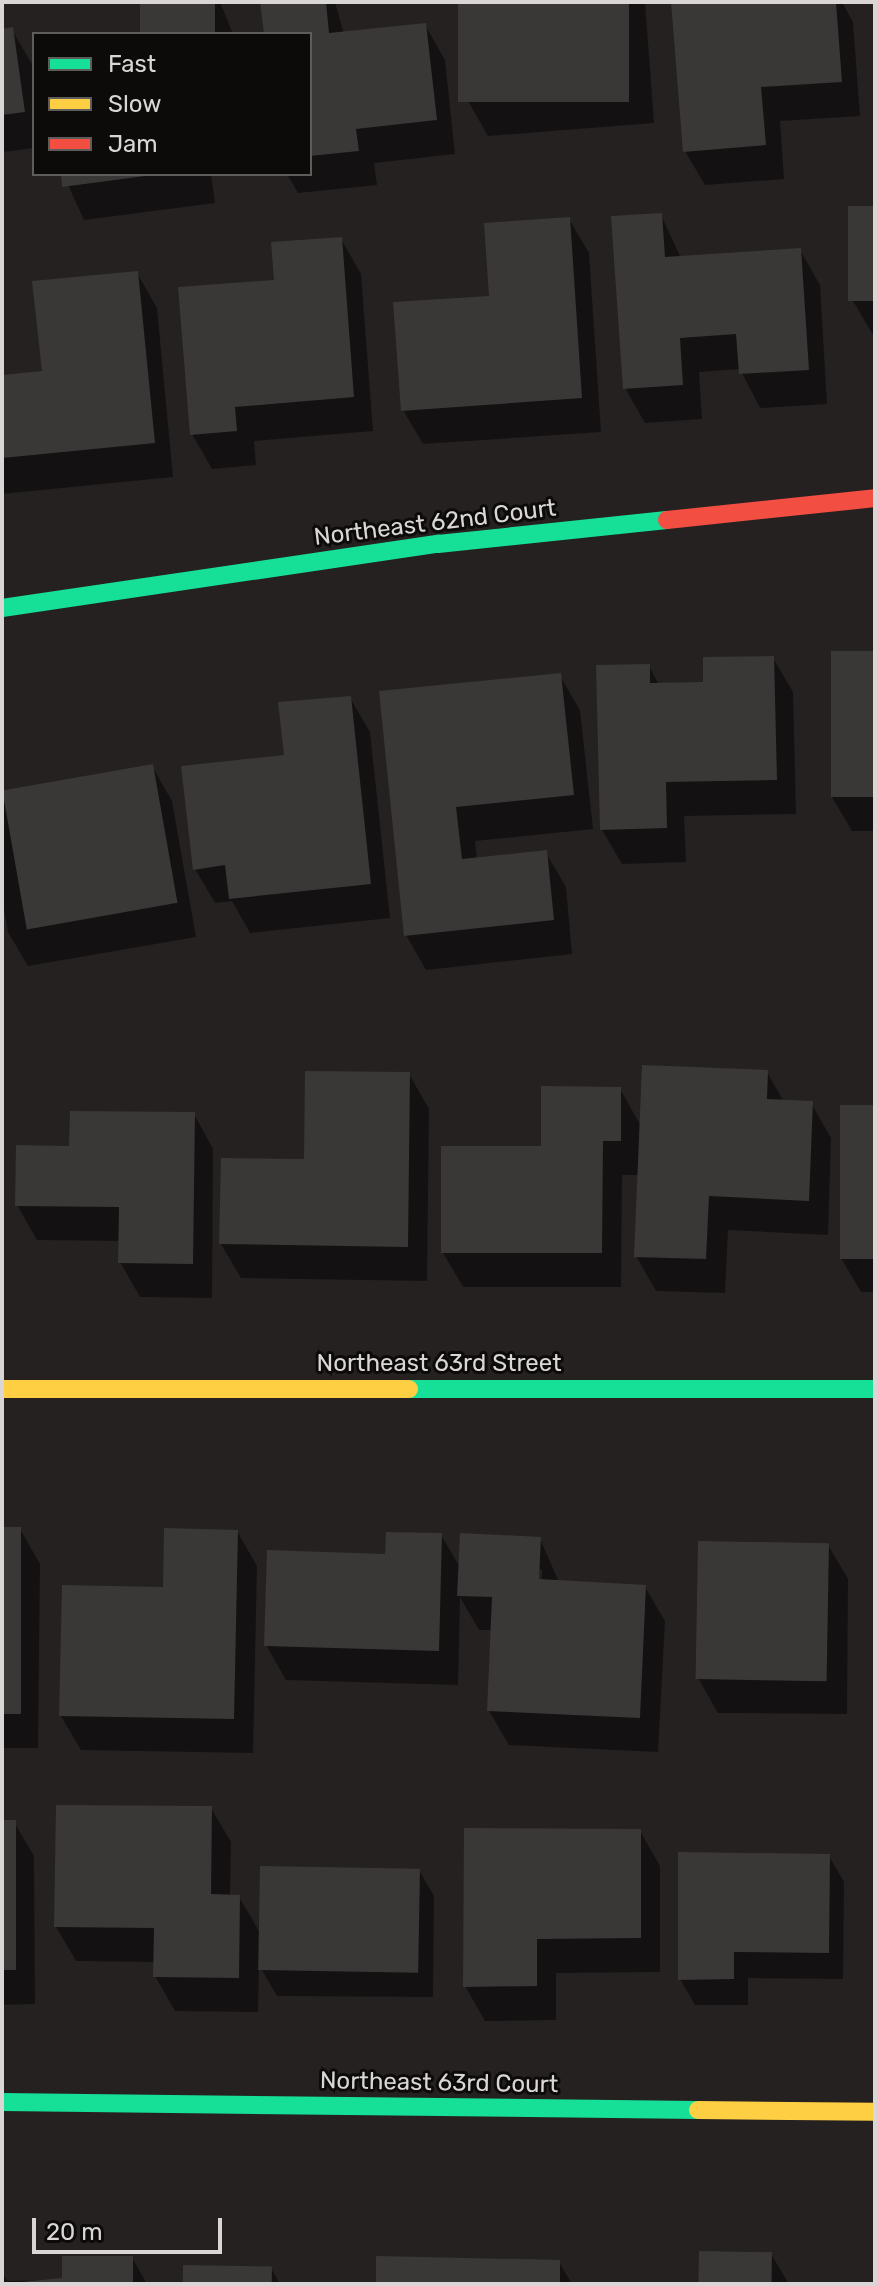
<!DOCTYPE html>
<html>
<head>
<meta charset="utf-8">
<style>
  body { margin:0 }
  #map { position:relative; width:877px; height:2286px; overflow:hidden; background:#252121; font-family:Rubik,sans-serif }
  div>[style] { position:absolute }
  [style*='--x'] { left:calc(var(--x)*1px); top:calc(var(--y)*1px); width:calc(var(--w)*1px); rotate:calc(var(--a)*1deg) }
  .shadow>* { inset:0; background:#0007 }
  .building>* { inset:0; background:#3a3737; transform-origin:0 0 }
  .fast>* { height:18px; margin:-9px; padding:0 9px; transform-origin:9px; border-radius:9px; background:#16e098 }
  .slow>* { height:18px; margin:-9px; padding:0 9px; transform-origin:9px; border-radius:9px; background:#ffcf43 }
  .jam>* { height:18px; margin:-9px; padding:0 9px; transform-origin:9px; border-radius:9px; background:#f24e42 }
  span { translate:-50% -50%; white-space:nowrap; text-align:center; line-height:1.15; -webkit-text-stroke:6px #0d0a0a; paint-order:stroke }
  .street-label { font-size:24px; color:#dad6d6 }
  .frame { position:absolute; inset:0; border:4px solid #dad6d6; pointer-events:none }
  .legend { position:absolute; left:32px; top:32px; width:280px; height:144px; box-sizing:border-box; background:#0d0a0a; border:2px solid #5f5c5c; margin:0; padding:10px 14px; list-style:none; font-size:24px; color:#dad6d6 }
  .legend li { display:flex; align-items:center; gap:16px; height:40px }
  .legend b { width:40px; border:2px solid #5f5c5c }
  .scale { position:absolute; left:32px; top:2218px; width:190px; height:36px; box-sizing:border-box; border:4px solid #dad6d6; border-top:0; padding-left:10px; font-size:24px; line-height:28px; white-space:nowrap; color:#dad6d6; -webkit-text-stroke:6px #0d0a0a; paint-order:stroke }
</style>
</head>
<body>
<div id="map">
  <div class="shadow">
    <div style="clip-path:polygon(142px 2px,220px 2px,233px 34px,145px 34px)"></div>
    <div style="clip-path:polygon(262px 2px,335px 2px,344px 34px,425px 25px,445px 60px,455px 154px,374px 163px,377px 185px,298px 193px,287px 174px,310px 174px,310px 34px,266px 34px)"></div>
    <div style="clip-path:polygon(460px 2px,645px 2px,654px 123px,488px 136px,468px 101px)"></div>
    <div style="clip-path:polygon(673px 2px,842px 2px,853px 22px,860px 116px,780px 121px,784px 179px,705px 185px,685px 151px)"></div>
    <div style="clip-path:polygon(12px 30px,32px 64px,34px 148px,2px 152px,2px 31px)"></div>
    <div style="clip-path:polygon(63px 174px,211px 174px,215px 203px,84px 220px)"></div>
    <div style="clip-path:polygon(875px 208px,875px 335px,873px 335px,853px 301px)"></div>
    <div style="clip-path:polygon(661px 215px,681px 258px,800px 250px,820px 285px,827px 404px,760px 408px,740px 369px,699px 372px,702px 419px,645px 423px,625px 388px)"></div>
    <div style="clip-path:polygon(569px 219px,589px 253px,601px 432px,423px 444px,403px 410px)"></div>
    <div style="clip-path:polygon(341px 239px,361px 274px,373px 431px,254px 441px,256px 465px,212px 469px,192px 434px,276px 282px)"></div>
    <div style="clip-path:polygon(137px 273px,157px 308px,173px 477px,2px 494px,2px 377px,44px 373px)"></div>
    <div style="clip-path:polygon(875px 653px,875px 831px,852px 831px,832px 797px)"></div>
    <div style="clip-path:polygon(773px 658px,793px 692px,796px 814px,684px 816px,686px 862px,622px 864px,602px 830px,649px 666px,659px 685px,705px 684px)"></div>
    <div style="clip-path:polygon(560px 676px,580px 710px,593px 829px,475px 841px,477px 860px,546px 853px,566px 887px,572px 954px,426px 970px,406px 935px,381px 693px)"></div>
    <div style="clip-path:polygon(350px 698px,370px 732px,390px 918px,250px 933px,232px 901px,215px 903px,195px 869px,286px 757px)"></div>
    <div style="clip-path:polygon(152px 766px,172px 801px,196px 937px,28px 966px,8px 932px,2px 899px,2px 792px)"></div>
    <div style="clip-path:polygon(767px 1072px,784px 1102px,811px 1103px,831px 1138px,828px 1235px,728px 1230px,725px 1293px,656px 1291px,636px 1256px,639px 1175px,622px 1175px,621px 1287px,463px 1287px,443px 1253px,543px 1148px,620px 1089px,641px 1126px)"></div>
    <div style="clip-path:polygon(409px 1074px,429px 1109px,427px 1281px,241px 1278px,221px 1244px)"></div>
    <div style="clip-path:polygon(875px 1107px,875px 1292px,861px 1292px,841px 1258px)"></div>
    <div style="clip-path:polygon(194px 1114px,213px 1149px,212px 1298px,140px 1297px,120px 1262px,121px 1241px,37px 1240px,17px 1205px,71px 1148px)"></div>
    <div style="clip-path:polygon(2px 1529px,20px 1529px,40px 1564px,38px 1748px,2px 1748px)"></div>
    <div style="clip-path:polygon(237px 1531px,257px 1566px,253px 1753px,81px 1750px,61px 1716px,165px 1589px)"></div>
    <div style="clip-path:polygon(evenodd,441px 1535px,461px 1569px,540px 1539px,559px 1582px,645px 1587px,665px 1621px,658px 1752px,509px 1745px,489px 1711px,493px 1630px,479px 1630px,460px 1597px,458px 1685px,286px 1680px,266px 1645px,387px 1556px,441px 1535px,538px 1570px,542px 1570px,541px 1589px,537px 1589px,538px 1570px)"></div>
    <div style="clip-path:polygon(828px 1545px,848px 1579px,847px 1714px,718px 1713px,698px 1678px)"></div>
    <div style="clip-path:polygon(211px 1808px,231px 1842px,230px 1897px,239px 1897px,262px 1936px,419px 1870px,434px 1896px,433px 1997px,277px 1996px,259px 1965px,258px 2012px,175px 2011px,155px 1976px,155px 1962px,76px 1961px,56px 1927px)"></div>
    <div style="clip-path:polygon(2px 1822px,14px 1822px,34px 1856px,35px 2004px,2px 2005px)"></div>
    <div style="clip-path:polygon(640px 1831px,660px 1866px,660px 1972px,556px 1973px,556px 2020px,485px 2021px,465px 1986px)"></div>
    <div style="clip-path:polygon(829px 1856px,844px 1882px,843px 1979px,748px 1978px,748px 2005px,695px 2005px,680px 1979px)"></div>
    <div style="clip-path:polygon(771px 2254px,789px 2284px,700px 2284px)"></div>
    <div style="clip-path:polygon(132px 2258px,147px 2284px,2px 2284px,2px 2272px,7px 2281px,64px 2280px)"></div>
    <div style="clip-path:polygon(559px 2262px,572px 2284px,378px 2284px)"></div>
    <div style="clip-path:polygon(271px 2268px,280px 2284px,185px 2284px)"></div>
  </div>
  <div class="building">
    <div style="left:140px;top:2px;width:75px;height:32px"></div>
    <div style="clip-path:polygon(260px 2px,326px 2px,329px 33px,426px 23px,437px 120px,356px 129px,359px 151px,310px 156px,310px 34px,264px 34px)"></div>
    <div style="left:458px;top:2px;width:171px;height:100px"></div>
    <div style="clip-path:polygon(671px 2px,836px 2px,842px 82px,761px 87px,766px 145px,683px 152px)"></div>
    <div style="clip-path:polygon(13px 27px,25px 112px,2px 115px,2px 29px)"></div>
    <div style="clip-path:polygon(61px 174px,145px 174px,145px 176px,62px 187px)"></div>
    <div style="left:875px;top:206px;width:95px;height:27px;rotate:90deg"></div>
    <div style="clip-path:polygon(662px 213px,665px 257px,801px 248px,809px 370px,739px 374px,736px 334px,680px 338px,683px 385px,623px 389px,611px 216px)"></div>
    <div style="clip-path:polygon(570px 217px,582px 398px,401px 411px,393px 302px,489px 296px,484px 223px)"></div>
    <div style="clip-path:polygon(342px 237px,354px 397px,235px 407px,237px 431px,190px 435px,178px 287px,274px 280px,271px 242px)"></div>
    <div style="clip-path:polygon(138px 271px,155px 443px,2px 458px,2px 375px,42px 371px,32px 281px)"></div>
    <div style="left:831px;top:651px;width:44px;height:146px"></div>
    <div style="clip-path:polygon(774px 656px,777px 780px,666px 782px,667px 828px,600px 830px,596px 665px,650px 664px,650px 683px,703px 682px,703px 657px)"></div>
    <div style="clip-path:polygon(561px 673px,574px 795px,456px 807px,462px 859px,547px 850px,554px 920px,404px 936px,379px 691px)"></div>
    <div style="clip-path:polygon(351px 696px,371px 884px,229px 899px,225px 865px,193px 870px,181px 766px,284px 755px,278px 702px)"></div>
    <div style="left:153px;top:764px;width:141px;height:153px;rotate:80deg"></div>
    <div style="clip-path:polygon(642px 1065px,768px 1070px,767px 1099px,813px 1101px,809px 1201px,709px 1196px,706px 1259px,634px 1257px)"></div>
    <div style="clip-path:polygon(305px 1071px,410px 1072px,408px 1247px,219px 1244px,221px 1158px,304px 1159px)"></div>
    <div style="clip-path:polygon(541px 1086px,621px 1087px,621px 1141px,603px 1141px,602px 1253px,441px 1253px,441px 1146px,541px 1146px)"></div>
    <div style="left:840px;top:1105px;width:35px;height:154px"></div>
    <div style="clip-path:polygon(70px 1111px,195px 1112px,193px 1264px,118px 1263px,119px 1207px,15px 1206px,16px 1145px,69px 1146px)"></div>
    <div style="left:2px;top:1527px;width:19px;height:187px"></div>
    <div style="clip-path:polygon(164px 1528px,238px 1530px,234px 1719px,59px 1716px,62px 1585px,163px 1587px)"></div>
    <div style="clip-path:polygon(386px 1532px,442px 1533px,439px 1651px,264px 1646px,267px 1550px,385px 1554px)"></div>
    <div style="clip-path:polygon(460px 1533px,541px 1537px,539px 1579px,646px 1585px,640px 1718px,487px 1711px,492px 1597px,457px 1596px)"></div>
    <div style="left:698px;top:1541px;width:131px;height:138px;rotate:1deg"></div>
    <div style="clip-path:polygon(56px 1805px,212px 1806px,211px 1894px,240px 1895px,239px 1978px,153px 1977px,154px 1928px,54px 1927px)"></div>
    <div style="left:2px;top:1820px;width:14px;height:150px"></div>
    <div style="clip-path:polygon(464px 1828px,641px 1829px,641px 1938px,537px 1939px,537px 1986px,463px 1987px)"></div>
    <div style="clip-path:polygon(678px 1852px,830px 1854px,829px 1953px,734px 1952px,734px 1979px,678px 1980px)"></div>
    <div style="left:260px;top:1866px;width:160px;height:104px;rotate:1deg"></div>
    <div style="left:699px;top:2251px;width:73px;height:33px;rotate:1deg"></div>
    <div style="clip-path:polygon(62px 2256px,133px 2256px,133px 2284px,2px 2284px,62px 2278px)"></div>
    <div style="clip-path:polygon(376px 2256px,560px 2260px,560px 2284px,376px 2284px)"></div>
    <div style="left:183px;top:2265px;width:89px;height:19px;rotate:1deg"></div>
  </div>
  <div class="fast">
    <div style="--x:2;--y:608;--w:441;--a:-8.4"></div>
    <div style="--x:438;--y:544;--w:230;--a:-6"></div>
    <div style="--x:409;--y:1389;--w:466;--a:0"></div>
    <div style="--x:2;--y:2102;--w:696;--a:0.66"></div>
  </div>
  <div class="slow">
    <div style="--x:2;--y:1389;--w:407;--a:0"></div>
    <div style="--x:698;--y:2110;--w:177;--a:0.6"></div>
  </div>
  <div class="jam">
    <div style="--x:667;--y:520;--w:209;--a:-6"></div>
  </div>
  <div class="street-label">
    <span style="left:435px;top:523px;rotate:-7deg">Northeast 62nd Court</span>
    <span style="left:439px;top:1364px">Northeast 63rd Street</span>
    <span style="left:439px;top:2083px;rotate:1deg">Northeast 63rd Court</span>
  </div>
  <div class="frame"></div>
  <ul class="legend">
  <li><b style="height:10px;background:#16e098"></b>Fast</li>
  <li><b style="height:10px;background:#ffcf43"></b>Slow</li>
  <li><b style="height:10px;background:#f24e42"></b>Jam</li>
  </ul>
  <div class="scale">20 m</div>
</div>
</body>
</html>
